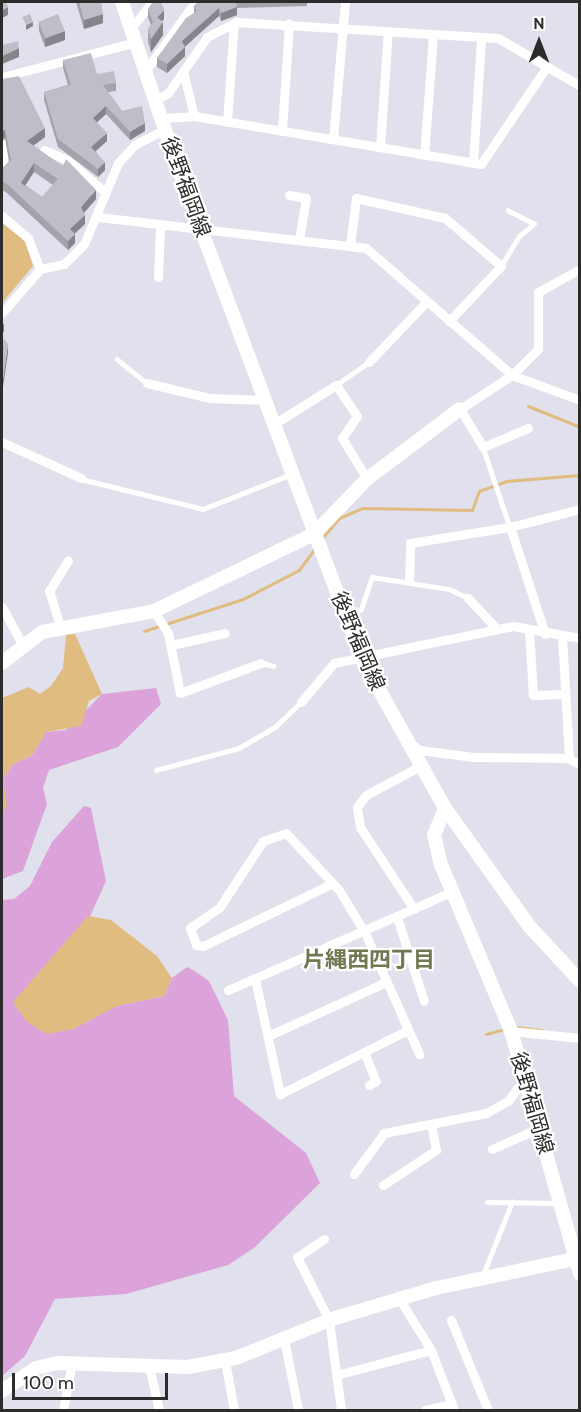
<!DOCTYPE html>
<html>
<head>
<meta charset="utf-8">
<style>
  body { margin:0 }
  #map { position:relative; width:581px; height:1412px; overflow:hidden; background:#e0e1ec; font-family:Cabin,"Noto Sans JP",sans-serif }
  div>[style] { position:absolute }
  [style*='--x'] { left:calc(var(--x)*1px); top:calc(var(--y)*1px); width:calc(var(--w)*1px); rotate:calc(var(--a)*1deg) }
  .green>* { inset:0; background:#dba3da }
  .water>* { inset:0; background:#e1bc80 }
  .stream>* { height:3px; margin:-1.5px; padding:0 1.5px; transform-origin:1.5px; border-radius:1.5px; background:#e1bc80 }
  .lane>* { height:4.5px; margin:-2.25px; padding:0 2.25px; transform-origin:2.25px; border-radius:2.25px; background:#fff }
  .street>* { height:9px; margin:-4.5px; padding:0 4.5px; transform-origin:4.5px; border-radius:4.5px; background:#fff }
  .secondary>* { height:14px; margin:-7px; padding:0 7px; transform-origin:7px; border-radius:7px; background:#fff }
  .wall>* { inset:0; background:#a3a3ac }
  .shaded-wall>* { inset:0; background:#85858c }
  .building>* { inset:0; background:#bebec8; transform-origin:0 0 }
  span { translate:-50% -50%; white-space:nowrap; text-align:center; line-height:1.15; -webkit-text-stroke:4.5px #fff; paint-order:stroke }
  .street-label { font-size:21px; color:#2c2c2c }
  .neighbourhood-label { font-size:22px; color:#707751; font-weight:700 }
  .frame { position:absolute; inset:0; border:3px solid #2c2c2c; pointer-events:none }
  .north { position:absolute; left:509px; top:12px; width:60px; height:60px; -webkit-text-stroke:4px #fff; paint-order:stroke; rotate:0deg; font-size:16px; font-weight:700; line-height:24px; text-align:center; color:#2c2c2c }
  .north::after { content:''; display:block; margin:auto; width:21px; height:27px; background:#2c2c2c; clip-path:polygon(50% 0,100% 100%,50% 72%,0 100%) }
  .scale { position:absolute; left:12px; top:1373px; width:156px; height:27px; box-sizing:border-box; border:3px solid #2c2c2c; border-top:0; padding-left:8px; font-size:18px; line-height:21px; white-space:nowrap; color:#2c2c2c; -webkit-text-stroke:4px #fff; paint-order:stroke }
</style>
</head>
<body>
<div id="map">
  <div class="green">
    <div style="clip-path:polygon(156px 688px,161px 704px,118px 747px,49px 770px,43px 788px,47px 804px,23px 871px,2px 879px,3px 779px,12px 765px,32px 755px,46px 732px,66px 730px,102px 694px)"></div>
    <div style="clip-path:polygon(84px 806px,91px 808px,106px 881px,87px 923px,14px 1002px,73px 1029px,116px 1006px,164px 996px,172px 978px,187px 967px,196px 972px,209px 981px,228px 1020px,234px 1096px,306px 1153px,320px 1183px,254px 1248px,228px 1265px,126px 1294px,55px 1299px,25px 1356px,2px 1376px,2px 900px,14px 899px,30px 886px,52px 842px)"></div>
  </div>
  <div class="water">
    <div style="clip-path:polygon(2px 223px,25px 241px,33px 266px,2px 303px)"></div>
    <div style="clip-path:polygon(75px 634px,102px 694px,89px 701px,81px 726px,46px 732px,32px 755px,12px 765px,3px 779px,7px 806px,2px 813px,2px 698px,29px 687px,40px 694px,51px 686px,63px 668px,66px 635px)"></div>
    <div style="clip-path:polygon(88px 916px,111px 920px,157px 956px,172px 978px,164px 996px,117px 1006px,73px 1029px,47px 1034px,27px 1022px,13px 1002px)"></div>
  </div>
  <div class="stream">
    <div style="--x:528;--y:406;--w:56;--a:22"></div>
    <div style="--x:321;--y:539;--w:28;--a:-49"></div>
    <div style="--x:339;--y:518;--w:25;--a:-23"></div>
    <div style="--x:362;--y:508;--w:110;--a:1"></div>
    <div style="--x:472;--y:510;--w:20;--a:-70"></div>
    <div style="--x:479;--y:491;--w:29;--a:-20"></div>
    <div style="--x:506;--y:481;--w:74;--a:-4.6"></div>
    <div style="--x:144;--y:631;--w:104;--a:-17.9"></div>
    <div style="--x:243;--y:599;--w:63;--a:-27.4"></div>
    <div style="--x:299;--y:570;--w:29;--a:-54"></div>
    <div style="--x:517;--y:1027;--w:25;--a:7"></div>
    <div style="--x:486;--y:1034;--w:16;--a:-15"></div>
  </div>
  <div class="lane">
    <div style="--x:501;--y:266;--w:35;--a:-59"></div>
    <div style="--x:519;--y:236;--w:19;--a:-39"></div>
    <div style="--x:534;--y:224;--w:29;--a:-153"></div>
    <div style="--x:117;--y:359;--w:38;--a:39"></div>
    <div style="--x:336;--y:385;--w:40;--a:-34.9"></div>
    <div style="--x:483;--y:447;--w:84;--a:71.4"></div>
    <div style="--x:81;--y:479;--w:126;--a:13.8"></div>
    <div style="--x:203;--y:509;--w:96;--a:-21.5"></div>
    <div style="--x:350;--y:616;--w:13;--a:-32"></div>
    <div style="--x:361;--y:609;--w:34;--a:-71"></div>
    <div style="--x:372;--y:577;--w:78;--a:8.9"></div>
    <div style="--x:449;--y:589;--w:21;--a:25"></div>
    <div style="--x:261;--y:663;--w:13;--a:13"></div>
    <div style="--x:156;--y:770;--w:86;--a:-14.8"></div>
    <div style="--x:239;--y:748;--w:42;--a:-30.3"></div>
    <div style="--x:275;--y:727;--w:36;--a:-44"></div>
    <div style="--x:487;--y:1202;--w:70;--a:0.8"></div>
    <div style="--x:482;--y:1277;--w:81;--a:-68.2"></div>
  </div>
  <div class="street">
    <div style="--x:132;--y:27;--w:32;--a:-51"></div>
    <div style="--x:146;--y:70;--w:84;--a:-54.2"></div>
    <div style="--x:183;--y:71;--w:46;--a:76.3"></div>
    <div style="--x:2;--y:77;--w:138;--a:-14.6"></div>
    <div style="--x:155;--y:100;--w:15;--a:-28"></div>
    <div style="--x:168;--y:93;--w:68;--a:-55.1"></div>
    <div style="--x:207;--y:37;--w:34;--a:-27"></div>
    <div style="--x:237;--y:22;--w:261;--a:3.5"></div>
    <div style="--x:498;--y:38;--w:95;--a:30.3"></div>
    <div style="--x:161;--y:118;--w:33;--a:-3"></div>
    <div style="--x:194;--y:116;--w:291;--a:9.5"></div>
    <div style="--x:481;--y:164;--w:118;--a:-56"></div>
    <div style="--x:227;--y:122;--w:99;--a:-86"></div>
    <div style="--x:282;--y:131;--w:108;--a:-86.3"></div>
    <div style="--x:333;--y:139;--w:138;--a:-85"></div>
    <div style="--x:2;--y:144;--w:25;--a:85"></div>
    <div style="--x:380;--y:147;--w:116;--a:-86.1"></div>
    <div style="--x:44;--y:150;--w:25;--a:23"></div>
    <div style="--x:67;--y:160;--w:51;--a:40.2"></div>
    <div style="--x:424;--y:155;--w:120;--a:-85.7"></div>
    <div style="--x:473;--y:163;--w:125;--a:-86.3"></div>
    <div style="--x:289;--y:195;--w:17;--a:10"></div>
    <div style="--x:306;--y:198;--w:43;--a:99.5"></div>
    <div style="--x:2;--y:216;--w:34;--a:40"></div>
    <div style="--x:28;--y:238;--w:33;--a:69"></div>
    <div style="--x:40;--y:269;--w:58;--a:130.8"></div>
    <div style="--x:98;--y:217;--w:270;--a:6.6"></div>
    <div style="--x:366;--y:248;--w:194;--a:41"></div>
    <div style="--x:512;--y:375;--w:72;--a:20.2"></div>
    <div style="--x:350;--y:246;--w:48;--a:-82.9"></div>
    <div style="--x:356;--y:198;--w:91;--a:12.7"></div>
    <div style="--x:445;--y:218;--w:74;--a:40.6"></div>
    <div style="--x:501;--y:266;--w:76;--a:133.4"></div>
    <div style="--x:40;--y:269;--w:25;--a:-12"></div>
    <div style="--x:64;--y:264;--w:28;--a:-45"></div>
    <div style="--x:84;--y:244;--w:88;--a:-67.2"></div>
    <div style="--x:118;--y:163;--w:24;--a:-48"></div>
    <div style="--x:134;--y:145;--w:35;--a:-27"></div>
    <div style="--x:158;--y:277;--w:50;--a:-87.7"></div>
    <div style="--x:369;--y:362;--w:84;--a:-46.4"></div>
    <div style="--x:147;--y:383;--w:65;--a:13.4"></div>
    <div style="--x:210;--y:398;--w:55;--a:2.1"></div>
    <div style="--x:274;--y:424;--w:73;--a:-32.2"></div>
    <div style="--x:336;--y:385;--w:37;--a:56"></div>
    <div style="--x:357;--y:416;--w:27;--a:124"></div>
    <div style="--x:342;--y:438;--w:48;--a:58.6"></div>
    <div style="--x:528;--y:428;--w:49;--a:157.1"></div>
    <div style="--x:483;--y:447;--w:44;--a:-121.2"></div>
    <div style="--x:460;--y:409;--w:62;--a:-33.2"></div>
    <div style="--x:512;--y:375;--w:37;--a:-45"></div>
    <div style="--x:538;--y:349;--w:57;--a:-90"></div>
    <div style="--x:538;--y:292;--w:48;--a:-28.7"></div>
    <div style="--x:2;--y:442;--w:87;--a:24.5"></div>
    <div style="--x:409;--y:581;--w:38;--a:-88"></div>
    <div style="--x:410;--y:543;--w:101;--a:-9.1"></div>
    <div style="--x:468;--y:598;--w:42;--a:46.9"></div>
    <div style="--x:2;--y:607;--w:44;--a:61.7"></div>
    <div style="--x:154;--y:611;--w:26;--a:58"></div>
    <div style="--x:168;--y:633;--w:61;--a:78.7"></div>
    <div style="--x:180;--y:693;--w:86;--a:-20.3"></div>
    <div style="--x:60;--y:626;--w:37;--a:-107"></div>
    <div style="--x:49;--y:591;--w:36;--a:-58"></div>
    <div style="--x:529;--y:630;--w:65;--a:86.5"></div>
    <div style="--x:533;--y:695;--w:32;--a:-2"></div>
    <div style="--x:545;--y:634;--w:113;--a:-108.1"></div>
    <div style="--x:510;--y:527;--w:72;--a:-14.4"></div>
    <div style="--x:562;--y:636;--w:123;--a:86.7"></div>
    <div style="--x:171;--y:645;--w:55;--a:-12.5"></div>
    <div style="--x:301;--y:702;--w:51;--a:-49.8"></div>
    <div style="--x:334;--y:663;--w:183;--a:-11.7"></div>
    <div style="--x:513;--y:626;--w:68;--a:10.2"></div>
    <div style="--x:410;--y:743;--w:12;--a:35"></div>
    <div style="--x:420;--y:750;--w:54;--a:7.4"></div>
    <div style="--x:474;--y:757;--w:93;--a:0.6"></div>
    <div style="--x:567;--y:758;--w:14;--a:25"></div>
    <div style="--x:329;--y:885;--w:140;--a:154.2"></div>
    <div style="--x:203;--y:946;--w:7;--a:-172"></div>
    <div style="--x:196;--y:945;--w:18;--a:-109"></div>
    <div style="--x:190;--y:928;--w:35;--a:-35"></div>
    <div style="--x:219;--y:908;--w:80;--a:-56.7"></div>
    <div style="--x:263;--y:841;--w:24;--a:-19"></div>
    <div style="--x:286;--y:833;--w:78;--a:47.1"></div>
    <div style="--x:339;--y:890;--w:50;--a:58.8"></div>
    <div style="--x:365;--y:933;--w:133;--a:65.9"></div>
    <div style="--x:414;--y:909;--w:98;--a:-123.4"></div>
    <div style="--x:360;--y:827;--w:20;--a:-99"></div>
    <div style="--x:357;--y:807;--w:15;--a:-53"></div>
    <div style="--x:366;--y:795;--w:61;--a:-28.2"></div>
    <div style="--x:397;--y:917;--w:88;--a:72.2"></div>
    <div style="--x:255;--y:979;--w:118;--a:77.7"></div>
    <div style="--x:280;--y:1094;--w:143;--a:-26.6"></div>
    <div style="--x:228;--y:990;--w:247;--a:-23.7"></div>
    <div style="--x:511;--y:1031;--w:69;--a:5.8"></div>
    <div style="--x:268;--y:1036;--w:130;--a:-24.6"></div>
    <div style="--x:364;--y:1052;--w:31;--a:68"></div>
    <div style="--x:376;--y:1081;--w:8;--a:150"></div>
    <div style="--x:492;--y:1149;--w:51;--a:-24.1"></div>
    <div style="--x:354;--y:1174;--w:51;--a:-53.8"></div>
    <div style="--x:384;--y:1133;--w:104;--a:-11.1"></div>
    <div style="--x:486;--y:1113;--w:25;--a:-29"></div>
    <div style="--x:508;--y:1101;--w:27;--a:-54"></div>
    <div style="--x:383;--y:1185;--w:64;--a:-33.4"></div>
    <div style="--x:436;--y:1150;--w:25;--a:-101"></div>
    <div style="--x:324;--y:1239;--w:32;--a:146"></div>
    <div style="--x:297;--y:1257;--w:71;--a:63.1"></div>
    <div style="--x:329;--y:1320;--w:91;--a:82.4"></div>
    <div style="--x:400;--y:1300;--w:59;--a:58.2"></div>
    <div style="--x:431;--y:1350;--w:64;--a:69"></div>
    <div style="--x:451;--y:1320;--w:97;--a:67.7"></div>
    <div style="--x:284;--y:1339;--w:72;--a:78.8"></div>
    <div style="--x:225;--y:1361;--w:50;--a:79.6"></div>
    <div style="--x:149;--y:1366;--w:45;--a:77.2"></div>
    <div style="--x:336;--y:1375;--w:98;--a:-14.7"></div>
    <div style="--x:63;--y:1410;--w:48;--a:-79.2"></div>
    <div style="--x:425;--y:1410;--w:28;--a:-13"></div>
  </div>
  <div class="secondary">
    <div style="--x:122;--y:2;--w:175;--a:71.4"></div>
    <div style="--x:178;--y:168;--w:524;--a:69.46"></div>
    <div style="--x:362;--y:659;--w:171;--a:60.9"></div>
    <div style="--x:445;--y:808;--w:146;--a:54.5"></div>
    <div style="--x:530;--y:927;--w:74;--a:47.2"></div>
    <div style="--x:2;--y:663;--w:51;--a:-37.8"></div>
    <div style="--x:42;--y:632;--w:114;--a:-10.6"></div>
    <div style="--x:154;--y:611;--w:178;--a:-25.7"></div>
    <div style="--x:314;--y:534;--w:76;--a:-46.1"></div>
    <div style="--x:367;--y:479;--w:116;--a:-37"></div>
    <div style="--x:445;--y:808;--w:29;--a:112"></div>
    <div style="--x:434;--y:835;--w:28;--a:77"></div>
    <div style="--x:440;--y:862;--w:183;--a:67.2"></div>
    <div style="--x:511;--y:1031;--w:253;--a:74.1"></div>
    <div style="--x:2;--y:1391;--w:41;--a:-34.1"></div>
    <div style="--x:36;--y:1368;--w:22;--a:-13"></div>
    <div style="--x:57;--y:1363;--w:131;--a:1.7"></div>
    <div style="--x:188;--y:1367;--w:49;--a:-10.6"></div>
    <div style="--x:236;--y:1358;--w:104;--a:-22.1"></div>
    <div style="--x:332;--y:1319;--w:109;--a:-16.6"></div>
    <div style="--x:436;--y:1288;--w:142;--a:-11.8"></div>
  </div>
  <div class="wall">
    <div style="clip-path:polygon(76px 2px,101px 2px,103px 23px,84px 29px)"></div>
    <div style="clip-path:polygon(198px 2px,307px 2px,307px 6px,237px 8px,237px 15px,221px 21px,219px 16px,185px 47px,185px 56px,167px 73px,157px 67px,157px 58px,194px 13px,194px 6px)"></div>
    <div style="clip-path:polygon(148px 9px,164px 19px,162px 21px,163px 35px,151px 52px,148px 42px,148px 29px,151px 25px,148px 18px)"></div>
    <div style="clip-path:polygon(39px 22px,65px 40px,45px 47px,39px 31px)"></div>
    <div style="clip-path:polygon(63px 60px,97px 74px,116px 83px,116px 91px,108px 92px,122px 111px,145px 131px,130px 140px,106px 114px,97px 122px,107px 141px,96px 151px,105px 170px,98px 177px,58px 147px,44px 100px,44px 92px,68px 85px,63px 68px)"></div>
    <div style="clip-path:polygon(evenodd,2px 79px,45px 137px,33px 146px,96px 199px,84px 213px,85px 224px,75px 233px,75px 243px,68px 250px,7px 193px,2px 190px,2px 165px,4px 167px,9px 161px,5px 138px,2px 141px,2px 79px,34px 172px,53px 185px,42px 197px,25px 185px,34px 172px)"></div>
  </div>
  <div class="shaded-wall">
    <div style="clip-path:polygon(8px 7px,8px 15px,2px 18px,2px 10px)"></div>
    <div style="clip-path:polygon(237px 7px,237px 15px,221px 21px,221px 13px)"></div>
    <div style="clip-path:polygon(219px 8px,219px 16px,182px 49px,182px 41px)"></div>
    <div style="clip-path:polygon(164px 10px,164px 19px,153px 31px,153px 22px)"></div>
    <div style="clip-path:polygon(103px 14px,103px 23px,84px 29px,84px 20px)"></div>
    <div style="clip-path:polygon(33px 22px,33px 26px,26px 30px,26px 25px)"></div>
    <div style="clip-path:polygon(163px 22px,163px 35px,151px 52px,151px 39px)"></div>
    <div style="clip-path:polygon(65px 31px,65px 40px,45px 47px,45px 38px)"></div>
    <div style="clip-path:polygon(185px 47px,185px 56px,167px 73px,167px 64px)"></div>
    <div style="clip-path:polygon(19px 48px,19px 57px,2px 64px,2px 56px)"></div>
    <div style="clip-path:polygon(106px 106px,106px 114px,93px 126px,93px 118px)"></div>
    <div style="clip-path:polygon(145px 123px,145px 131px,130px 140px,130px 132px)"></div>
    <div style="clip-path:polygon(45px 128px,45px 137px,27px 150px,27px 141px)"></div>
    <div style="clip-path:polygon(5px 129px,5px 138px,2px 141px,2px 132px)"></div>
    <div style="clip-path:polygon(107px 133px,107px 141px,91px 155px,91px 147px)"></div>
    <div style="clip-path:polygon(105px 162px,105px 170px,98px 177px,98px 169px)"></div>
    <div style="clip-path:polygon(34px 163px,34px 172px,21px 192px,21px 183px)"></div>
    <div style="clip-path:polygon(96px 190px,96px 199px,81px 216px,81px 207px)"></div>
    <div style="clip-path:polygon(85px 215px,85px 224px,70px 238px,70px 229px)"></div>
    <div style="clip-path:polygon(75px 234px,75px 243px,68px 250px,68px 241px)"></div>
    <div style="clip-path:polygon(4px 323px,4px 331px,2px 334px,2px 326px)"></div>
    <div style="clip-path:polygon(8px 344px,8px 353px,3px 387px,3px 379px)"></div>
  </div>
  <div class="building">
    <div style="clip-path:polygon(2px 2px,6px 2px,8px 7px,2px 10px)"></div>
    <div style="clip-path:polygon(79px 2px,101px 2px,103px 14px,84px 20px)"></div>
    <div style="clip-path:polygon(153px 2px,161px 2px,164px 10px,153px 22px,148px 9px)"></div>
    <div style="clip-path:polygon(198px 2px,236px 2px,237px 7px,221px 13px,219px 8px,182px 41px,185px 47px,167px 64px,157px 58px,186px 18px,197px 11px,194px 6px)"></div>
    <div style="clip-path:polygon(30px 14px,33px 22px,26px 25px,22px 17px)"></div>
    <div style="left:58px;top:14px;width:18px;height:21px;rotate:68deg"></div>
    <div style="clip-path:polygon(157px 17px,163px 22px,151px 39px,148px 29px)"></div>
    <div style="clip-path:polygon(18px 41px,19px 48px,2px 56px,2px 45px)"></div>
    <div style="clip-path:polygon(91px 53px,97px 74px,114px 71px,116px 83px,103px 85px,122px 111px,142px 106px,145px 123px,130px 132px,106px 106px,93px 118px,107px 133px,91px 147px,105px 162px,98px 169px,58px 139px,44px 92px,71px 85px,63px 60px)"></div>
    <div style="clip-path:polygon(evenodd,19px 76px,45px 128px,27px 141px,63px 166px,66px 159px,96px 190px,81px 207px,85px 215px,70px 229px,75px 234px,68px 241px,7px 184px,2px 181px,2px 165px,4px 167px,11px 160px,5px 129px,2px 132px,2px 79px,19px 76px,34px 163px,58px 179px,42px 197px,21px 183px,34px 163px)"></div>
    <div style="clip-path:polygon(2px 337px,8px 344px,3px 379px,2px 379px)"></div>
  </div>
  <div class="street-label">
    <span style="left:186px;top:187px;rotate:70deg">後野福岡線</span>
    <span style="left:358px;top:641px;rotate:67deg">後野福岡線</span>
    <span style="left:532px;top:1103px;rotate:74deg">後野福岡線</span>
  </div>
  <div class="neighbourhood-label">
    <span style="left:369px;top:960px">片縄西四丁目</span>
  </div>
  <div class="frame"></div>
  <div class="north">N</div>
  <div class="scale">100 m</div>
</div>
</body>
</html>
